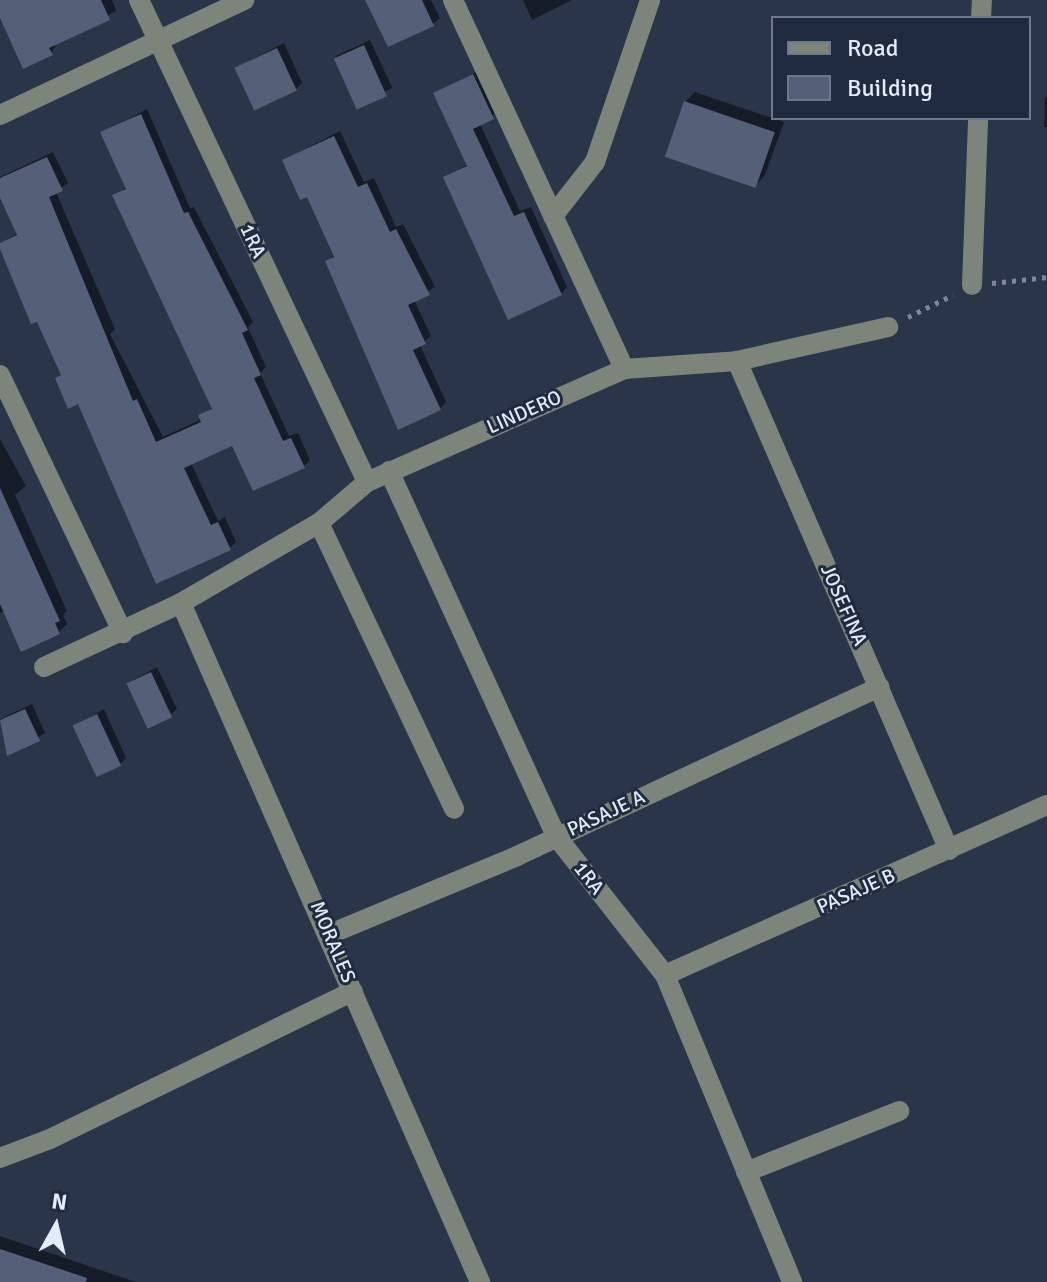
<!DOCTYPE html>
<html>
<head>
<meta charset="utf-8">
<style>
  body { margin:0 }
  #map { position:relative; width:1047px; height:1282px; overflow:hidden; background:#2a354a; font-family:Signika,sans-serif }
  div>[style] { position:absolute }
  [style*='--x'] { left:calc(var(--x)*1px); top:calc(var(--y)*1px); width:calc(var(--w)*1px); rotate:calc(var(--a)*1deg) }
  .shadow>* { inset:0; background:#0007; transform-origin:0 0 }
  .building>* { inset:0; background:#536077; transform-origin:0 0 }
  .path>* { height:5px; margin-top:-2.5px; transform-origin:0; background:repeating-linear-gradient(90deg,#7f889a 0 4px,transparent 0 10px) }
  .minor>* { height:20px; margin:-10px; padding:0 10px; transform-origin:10px; border-radius:10px; background:#7d857b }
  span { translate:-50% -50%; white-space:nowrap; text-align:center; line-height:1.15; -webkit-text-stroke:6px #202b40; paint-order:stroke }
  .street-label { font-size:20px; color:#e4ebf9 }
  .legend { position:absolute; left:771px; top:16px; width:260px; height:104px; box-sizing:border-box; background:#202b40; border:2px solid #6e788a; margin:0; padding:10px 14px; list-style:none; font-size:24px; color:#e4ebf9 }
  .legend li { display:flex; align-items:center; gap:16px; height:40px }
  .legend b { width:40px; border:2px solid #6e788a }
  .north { position:absolute; left:16px; top:1186px; width:80px; height:80px; -webkit-text-stroke:6px #202b40; paint-order:stroke; rotate:8deg; font-size:22px; font-weight:700; line-height:32px; text-align:center; color:#e4ebf9 }
  .north::after { content:''; display:block; margin:auto; width:28px; height:36px; background:#e4ebf9; clip-path:polygon(50% 0,100% 100%,50% 72%,0 100%) }
</style>
</head>
<body>
<div id="map">
  <div class="shadow">
    <div style="clip-path:polygon(0 0,112px 0,116px 11px,57px 42px,51px 54px,0 13px)"></div>
    <div style="clip-path:polygon(371px 0,431px 0,440px 18px,433px 24px)"></div>
    <div style="clip-path:polygon(523px 0,572px 0,532px 20px)"></div>
    <div style="left:370px;top:40px;width:53px;height:38px;rotate:65deg"></div>
    <div style="clip-path:polygon(284px 43px,302px 83px,296px 89px,236px 68px)"></div>
    <div style="clip-path:polygon(480px 70px,499px 111px,480px 124px,520px 211px,531px 207px,567px 287px,561px 294px,445px 178px,468px 164px,435px 93px)"></div>
    <div style="clip-path:polygon(695px 92px,784px 122px,765px 175px,756px 185px,685px 102px)"></div>
    <div style="clip-path:polygon(1047px 96px,1047px 127px,1044px 127px,1045px 98px)"></div>
    <div style="clip-path:polygon(147px 109px,190px 208px,194px 207px,253px 322px,248px 328px,266px 367px,260px 373px,289px 436px,298px 433px,310px 460px,304px 466px,233px 444px,191px 463px,218px 521px,225px 517px,236px 542px,230px 548px,57px 379px,63px 373px,0 244px,18px 233px,0 193px,0 177px,53px 152px,68px 183px,56px 192px,115px 329px,110px 334px,163px 437px,202px 419px,213px 406px,115px 196px,127px 187px,102px 133px)"></div>
    <div style="clip-path:polygon(340px 131px,364px 182px,374px 178px,396px 227px,403px 224px,435px 287px,414px 300px,431px 336px,420px 345px,446px 402px,440px 409px,327px 262px,333px 256px,308px 194px,284px 160px)"></div>
    <div style="clip-path:polygon(0 439px,26px 486px,15px 495px,67px 611px,63px 615px,67px 624px,59px 632px,22px 649px,5px 611px,0 613px)"></div>
    <div style="clip-path:polygon(157px 667px,177px 709px,170px 715px,128px 683px)"></div>
    <div style="clip-path:polygon(32px 704px,45px 733px,8px 754px,0 719px)"></div>
    <div style="clip-path:polygon(104px 709px,126px 758px,120px 764px,75px 726px)"></div>
    <div style="clip-path:polygon(0 1236px,136px 1282px,0 1282px)"></div>
  </div>
  <div class="building">
    <div style="clip-path:polygon(0 0,101px 0,110px 20px,49px 48px,53px 55px,23px 69px,0 18px)"></div>
    <div style="clip-path:polygon(365px 0,422px 0,434px 26px,388px 47px)"></div>
    <div style="left:364px;top:45px;width:56px;height:33px;rotate:66deg"></div>
    <div style="left:277px;top:48px;width:47px;height:47px;rotate:65deg"></div>
    <div style="clip-path:polygon(473px 74px,494px 119px,473px 129px,514px 216px,524px 212px,562px 295px,508px 320px,443px 177px,467px 166px,433px 93px)"></div>
    <div style="left:684px;top:101px;width:96px;height:59px;rotate:19deg"></div>
    <div style="clip-path:polygon(141px 114px,184px 213px,188px 212px,248px 330px,242px 333px,261px 375px,254px 378px,283px 441px,291px 438px,305px 468px,253px 491px,232px 446px,184px 468px,211px 525px,218px 522px,231px 550px,156px 584px,78px 404px,68px 409px,55px 378px,61px 375px,37px 322px,31px 324px,0 249px,0 243px,17px 235px,0 198px,0 178px,47px 157px,63px 191px,49px 197px,133px 401px,137px 399px,156px 442px,201px 422px,198px 415px,212px 409px,112px 195px,126px 189px,100px 132px)"></div>
    <div style="clip-path:polygon(334px 136px,358px 187px,367px 183px,390px 232px,396px 229px,430px 295px,408px 305px,426px 344px,413px 350px,441px 410px,398px 430px,325px 261px,334px 257px,307px 197px,300px 200px,282px 160px)"></div>
    <div style="clip-path:polygon(0 488px,60px 621px,55px 623px,60px 634px,21px 652px,0 604px)"></div>
    <div style="left:151px;top:672px;width:50px;height:27px;rotate:65deg"></div>
    <div style="clip-path:polygon(25px 709px,40px 741px,7px 756px,0 720px)"></div>
    <div style="left:97px;top:714px;width:57px;height:27px;rotate:65deg"></div>
    <div style="clip-path:polygon(0 1249px,87px 1278px,86px 1282px,0 1282px)"></div>
  </div>
  <div class="path">
    <div style="--x:992;--y:283;--w:55;--a:-6.2"></div>
    <div style="--x:908;--y:317;--w:50;--a:-26.1"></div>
  </div>
  <div class="minor">
    <div style="--x:139;--y:0;--w:533;--a:64.68"></div>
    <div style="--x:453;--y:0;--w:407;--a:65.1"></div>
    <div style="--x:981;--y:18;--w:18;--a:-87"></div>
    <div style="--x:0;--y:115;--w:270;--a:-25.2"></div>
    <div style="--x:553;--y:216;--w:68;--a:-52.1"></div>
    <div style="--x:595;--y:162;--w:171;--a:-71.2"></div>
    <div style="--x:972;--y:285;--w:167;--a:-87.9"></div>
    <div style="--x:737;--y:361;--w:533;--a:66.56"></div>
    <div style="--x:0;--y:375;--w:286;--a:64.5"></div>
    <div style="--x:389;--y:471;--w:401;--a:65.4"></div>
    <div style="--x:556;--y:836;--w:177;--a:51.9"></div>
    <div style="--x:665;--y:975;--w:332;--a:67.5"></div>
    <div style="--x:319;--y:523;--w:316;--a:64.7"></div>
    <div style="--x:181;--y:603;--w:742;--a:66.23"></div>
    <div style="--x:44;--y:667;--w:151;--a:-25"></div>
    <div style="--x:181;--y:603;--w:160;--a:-30.1"></div>
    <div style="--x:319;--y:523;--w:63;--a:-40.5"></div>
    <div style="--x:367;--y:482;--w:281;--a:-23.7"></div>
    <div style="--x:624;--y:369;--w:113;--a:-4"></div>
    <div style="--x:737;--y:361;--w:155;--a:-12.7"></div>
    <div style="--x:330;--y:934;--w:203;--a:-22.6"></div>
    <div style="--x:517;--y:856;--w:400;--a:-25"></div>
    <div style="--x:665;--y:975;--w:418;--a:-24"></div>
    <div style="--x:0;--y:1158;--w:53;--a:-20.8"></div>
    <div style="--x:50;--y:1139;--w:337;--a:-26"></div>
    <div style="--x:746;--y:1172;--w:165;--a:-21.7"></div>
  </div>
  <div class="street-label">
    <span style="left:253px;top:241px;rotate:65deg">1RA</span>
    <span style="left:524px;top:412px;rotate:-24deg">LINDERO</span>
    <span style="left:844px;top:605px;rotate:66deg">JOSEFINA</span>
    <span style="left:606px;top:813px;rotate:-25deg">PASAJE A</span>
    <span style="left:589px;top:878px;rotate:52deg">1RA</span>
    <span style="left:856px;top:891px;rotate:-24deg">PASAJE B</span>
    <span style="left:333px;top:942px;rotate:67deg">MORALES</span>
  </div>
  <ul class="legend">
  <li><b style="height:10px;background:#7d857b"></b>Road</li>
  <li><b style="height:22px;background:#536077"></b>Building</li>
  </ul>
  <div class="north">N</div>
</div>
</body>
</html>
